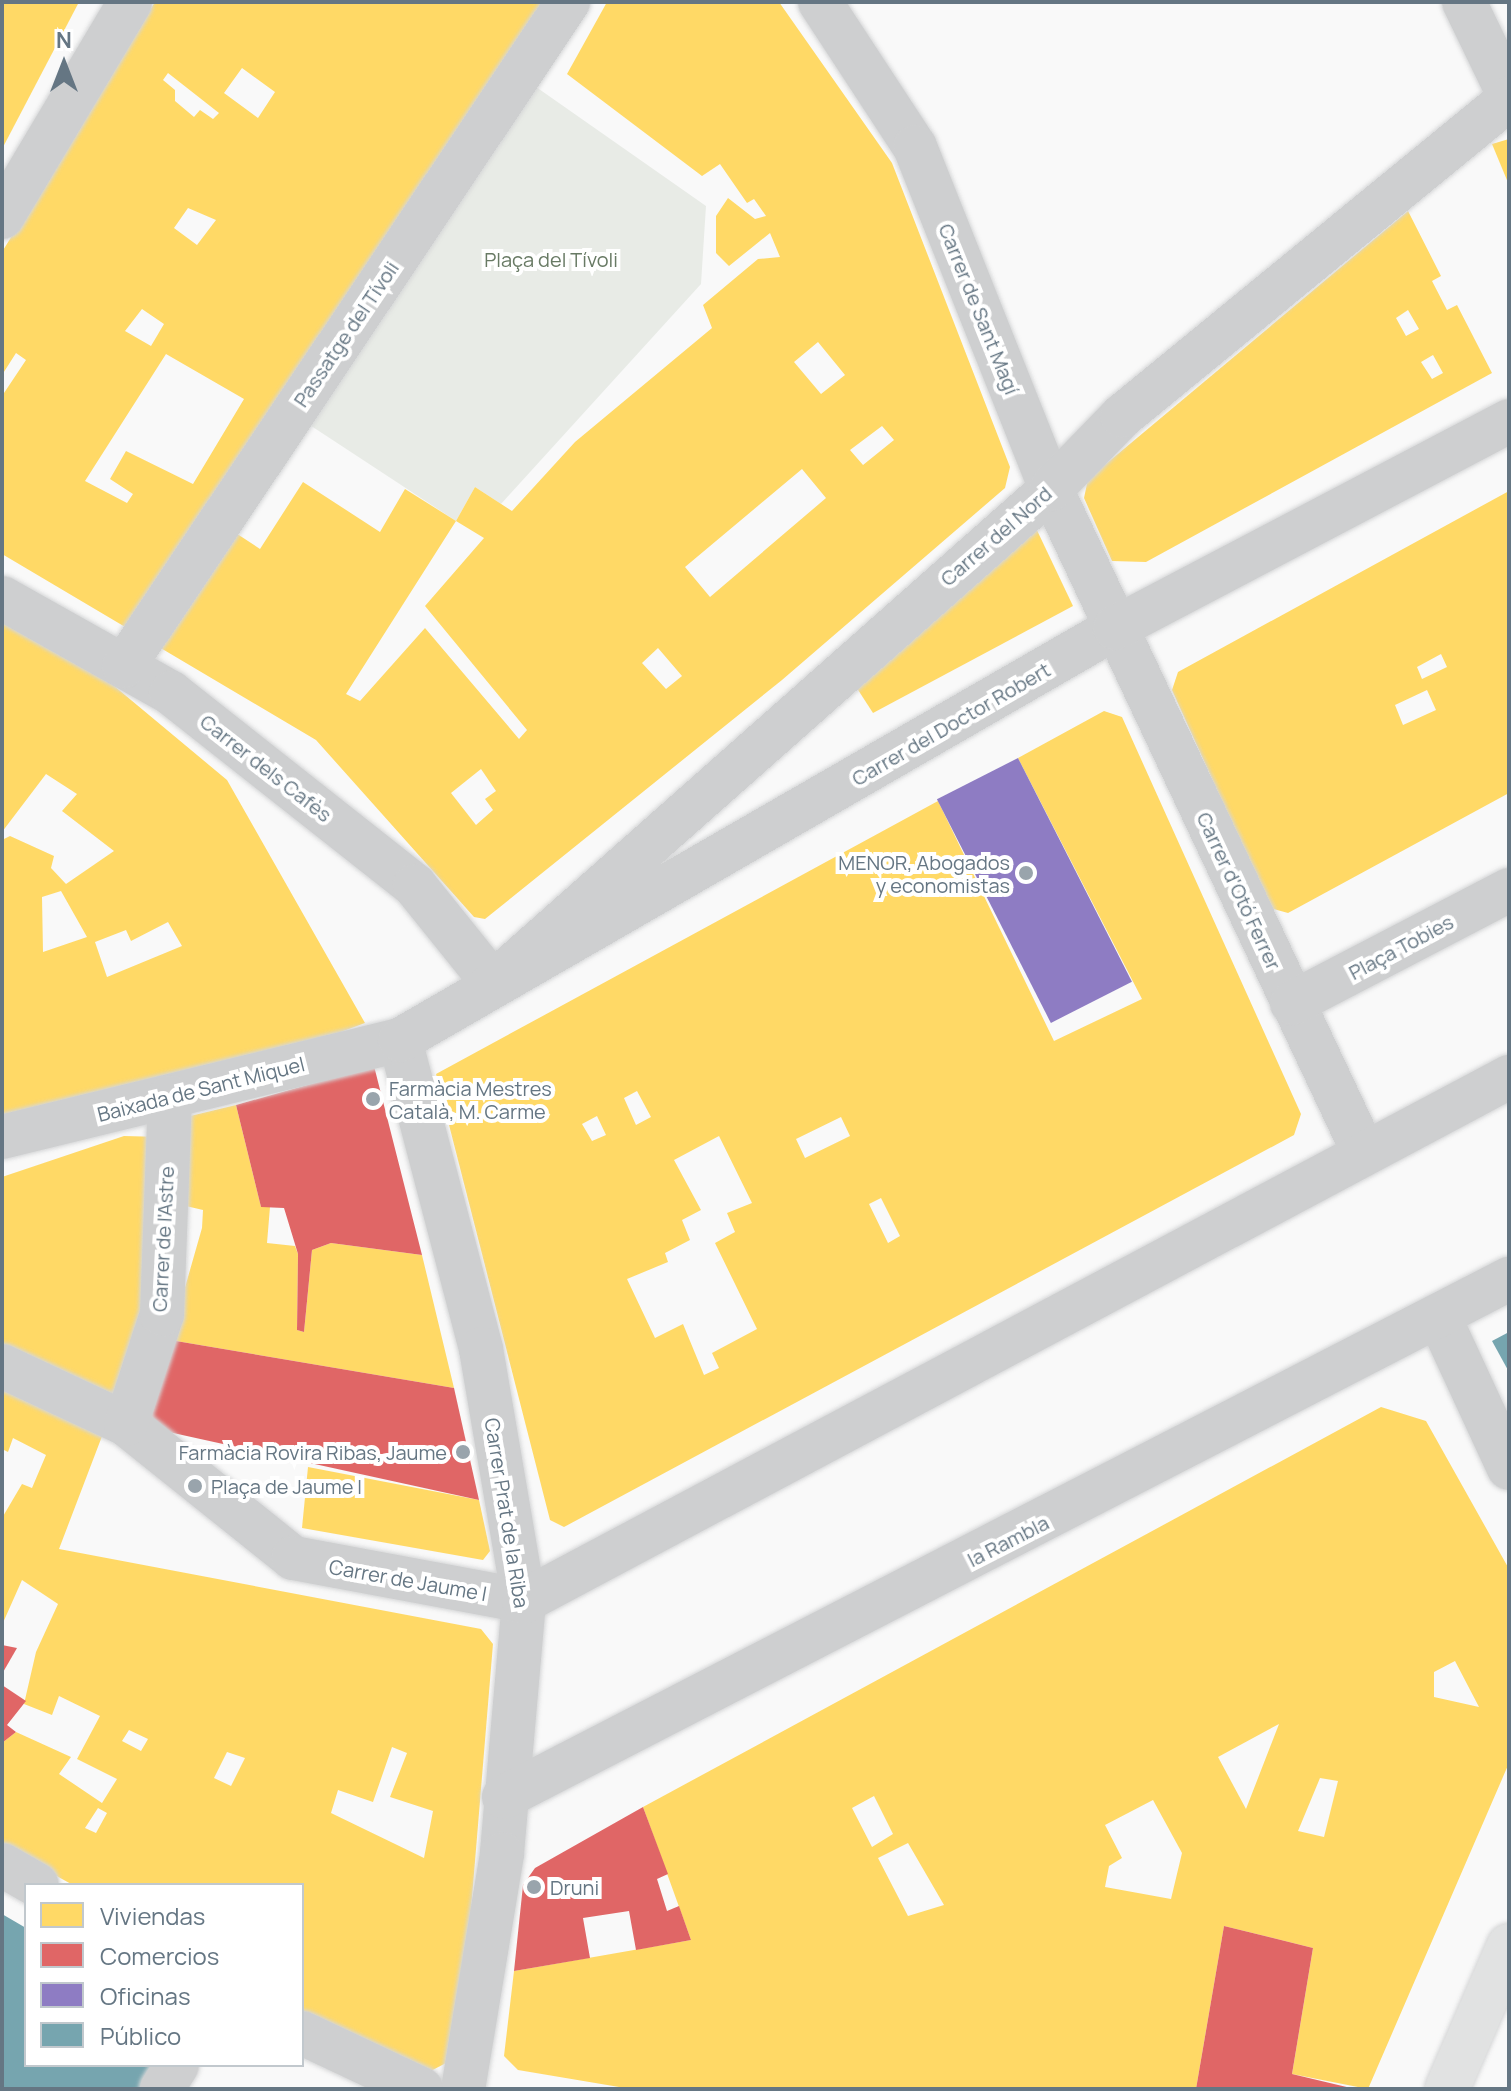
<!DOCTYPE html>
<html>
<head>
<meta charset="utf-8">
<style>
  body { margin:0 }
  #map { position:relative; width:1511px; height:2091px; overflow:hidden; background:#f9f9f9; font-family:Manrope,sans-serif }
  div>[style] { position:absolute }
  [style*='--x'] { left:calc(var(--x)*1px); top:calc(var(--y)*1px); width:calc(var(--w)*1px); rotate:calc(var(--a)*1deg) }
  .green>* { inset:0; background:#e8ebe6 }
  .homes>* { inset:0; background:#ffd966 }
  .shops>* { inset:0; background:#e06666 }
  .offices>* { inset:0; background:#8e7cc3; transform-origin:0 0 }
  .public>* { inset:0; background:#76a5af }
  .roads { filter:drop-shadow(0 0 2px #d5d6d7) drop-shadow(0 0 2px #d5d6d7) }
  .street>* { height:44px; margin:-22px; padding:0 22px; transform-origin:22px; border-radius:22px; background:#cecfd0 }
  .secondary>* { height:44px; margin:-22px; padding:0 22px; transform-origin:22px; border-radius:22px; background:#e1e2e2 }
  .dots>* { width:22px; height:22px; translate:-50% -50%; box-sizing:border-box; border:4px solid #fff; border-radius:50% }
  span { translate:-50% -50%; white-space:nowrap; text-align:center; line-height:1.15; -webkit-text-stroke:8px #fff; paint-order:stroke }
  .park-label { font-size:20px; color:#687a64 }
  .street-label { font-size:20px; color:#657683 }
  .poi-label { font-size:20px; color:#657683 }
  .right { translate:-100% -50%; text-align:right }
  .left { translate:0 -50%; text-align:left }
  .frame { position:absolute; inset:0; border:4px solid #657683; pointer-events:none }
  .legend { position:absolute; left:24px; top:1883px; width:280px; height:184px; box-sizing:border-box; background:#fff; border:2px solid #c1c8cd; margin:0; padding:10px 14px; list-style:none; font-size:24px; color:#657683 }
  .legend li { display:flex; align-items:center; gap:16px; height:40px }
  .legend b { width:40px; border:2px solid #c1c8cd }
  .north { position:absolute; left:24px; top:24px; width:80px; height:80px; -webkit-text-stroke:6px #fff; paint-order:stroke; rotate:0deg; font-size:22px; font-weight:700; line-height:32px; text-align:center; color:#657683 }
  .north::after { content:''; display:block; margin:auto; width:28px; height:36px; background:#657683; clip-path:polygon(50% 0,100% 100%,50% 72%,0 100%) }
</style>
</head>
<body>
<div id="map">
  <div class="green">
    <div style="clip-path:polygon(519px 75px,706px 206px,701px 284px,501px 504px,475px 487px,456px 521px,293px 414px)"></div>
  </div>
  <div class="homes">
    <div style="clip-path:polygon(2px 2px,79px 2px,2px 149px)"></div>
    <div style="clip-path:polygon(evenodd,155px 2px,557px 2px,222px 524px,260px 549px,303px 482px,380px 532px,405px 489px,456px 521px,346px 694px,360px 701px,425px 628px,519px 739px,527px 730px,425px 606px,484px 538px,456px 521px,475px 487px,512px 511px,575px 442px,712px 328px,703px 305px,758px 259px,780px 257px,770px 233px,729px 266px,716px 253px,716px 216px,728px 198px,755px 219px,766px 216px,754px 199px,747px 203px,720px 164px,702px 176px,567px 74px,607px 2px,779px 2px,892px 163px,1010px 467px,1005px 488px,782px 680px,485px 919px,474px 917px,316px 740px,2px 554px,2px 396px,26px 360px,16px 353px,2px 375px,2px 252px,155px 2px,242px 68px,275px 92px,258px 118px,224px 93px,242px 68px,155px 2px,168px 73px,219px 113px,213px 119px,200px 110px,194px 117px,175px 101px,175px 90px,163px 80px,168px 73px,155px 2px,188px 208px,216px 220px,197px 245px,174px 228px,188px 208px,155px 2px,142px 309px,164px 324px,151px 346px,125px 331px,142px 309px,155px 2px,818px 342px,845px 375px,821px 394px,794px 362px,818px 342px,155px 2px,166px 354px,244px 399px,193px 484px,126px 451px,110px 479px,133px 494px,127px 503px,85px 481px,166px 354px,155px 2px,882px 426px,894px 440px,863px 465px,850px 450px,882px 426px,155px 2px,802px 469px,826px 498px,710px 597px,685px 567px,802px 469px,155px 2px,658px 648px,682px 676px,666px 689px,642px 663px,658px 648px,155px 2px,481px 769px,496px 791px,485px 799px,493px 810px,476px 825px,451px 793px,481px 769px)"></div>
    <div style="clip-path:polygon(1509px 139px,1509px 185px,1492px 144px)"></div>
    <div style="clip-path:polygon(evenodd,1408px 211px,1441px 276px,1432px 281px,1447px 310px,1457px 305px,1492px 373px,1146px 562px,1112px 561px,1084px 498px,1088px 479px,1408px 211px,1408px 310px,1419px 329px,1406px 336px,1396px 318px,1408px 310px,1408px 211px,1433px 355px,1443px 373px,1432px 379px,1421px 362px,1433px 355px)"></div>
    <div style="clip-path:polygon(evenodd,1509px 491px,1509px 793px,1288px 913px,1270px 908px,1172px 690px,1178px 672px,1509px 491px,1441px 654px,1447px 667px,1422px 679px,1417px 667px,1441px 654px,1509px 491px,1427px 690px,1436px 710px,1403px 725px,1395px 705px,1427px 690px)"></div>
    <div style="clip-path:polygon(1034px 524px,1073px 606px,873px 713px,851px 679px)"></div>
    <div style="clip-path:polygon(evenodd,2px 606px,77px 655px,227px 780px,365px 1023px,287px 1052px,2px 1121px,2px 840px,10px 836px,54px 856px,51px 868px,66px 884px,114px 851px,62px 811px,77px 794px,46px 774px,2px 832px,2px 606px,61px 891px,87px 937px,43px 952px,42px 897px,61px 891px,2px 606px,168px 922px,182px 946px,107px 977px,95px 942px,126px 930px,131px 941px,168px 922px)"></div>
    <div style="clip-path:polygon(evenodd,1104px 711px,1122px 717px,1301px 1114px,1294px 1135px,564px 1527px,550px 1520px,436px 1074px,938px 801px,1054px 1041px,1142px 999px,1018px 758px,1104px 711px,637px 1091px,651px 1117px,636px 1125px,624px 1098px,637px 1091px,1104px 711px,597px 1116px,606px 1135px,592px 1141px,582px 1124px,597px 1116px,1104px 711px,841px 1117px,850px 1136px,805px 1158px,796px 1139px,841px 1117px,1104px 711px,719px 1136px,752px 1203px,727px 1213px,735px 1232px,715px 1243px,757px 1329px,712px 1353px,719px 1368px,704px 1375px,683px 1324px,655px 1338px,627px 1279px,668px 1262px,665px 1253px,690px 1240px,682px 1220px,701px 1210px,674px 1160px,719px 1136px,1104px 711px,881px 1198px,900px 1236px,888px 1243px,869px 1204px,881px 1198px)"></div>
    <div style="clip-path:polygon(236px 1105px,261px 1207px,270px 1207px,267px 1243px,295px 1246px,298px 1254px,297px 1330px,304px 1332px,312px 1250px,331px 1243px,422px 1255px,454px 1388px,170px 1340px,202px 1228px,203px 1210px,186px 1206px,186px 1117px)"></div>
    <div style="clip-path:polygon(124px 1136px,162px 1137px,139px 1326px,111px 1403px,2px 1352px,2px 1177px)"></div>
    <div style="clip-path:polygon(evenodd,2px 1381px,104px 1431px,59px 1549px,481px 1629px,493px 1644px,469px 1934px,448px 2062px,423px 2075px,302px 2010px,302px 1885px,73px 1885px,2px 1846px,2px 1743px,16px 1732px,71px 1757px,59px 1774px,102px 1803px,117px 1779px,77px 1759px,100px 1716px,59px 1696px,52px 1715px,24px 1704px,36px 1652px,58px 1604px,22px 1580px,2px 1625px,2px 1518px,22px 1484px,32px 1488px,46px 1455px,13px 1438px,8px 1452px,2px 1449px,2px 1381px,129px 1730px,148px 1739px,141px 1751px,122px 1741px,129px 1730px,2px 1381px,392px 1747px,407px 1753px,390px 1797px,433px 1811px,424px 1858px,331px 1813px,338px 1790px,373px 1802px,392px 1747px,2px 1381px,227px 1752px,245px 1758px,231px 1786px,214px 1778px,227px 1752px,2px 1381px,98px 1808px,107px 1813px,96px 1833px,85px 1828px,98px 1808px)"></div>
    <div style="clip-path:polygon(evenodd,1381px 1407px,1426px 1421px,1509px 1569px,1509px 1763px,1368px 2089px,1292px 2074px,1313px 1948px,1224px 1926px,1196px 2089px,631px 2089px,518px 2070px,504px 2056px,514px 1971px,691px 1940px,643px 1807px,1381px 1407px,1455px 1661px,1479px 1707px,1434px 1697px,1434px 1672px,1455px 1661px,1381px 1407px,1279px 1724px,1246px 1809px,1218px 1757px,1279px 1724px,1381px 1407px,1320px 1778px,1338px 1781px,1324px 1837px,1298px 1831px,1320px 1778px,1381px 1407px,874px 1796px,893px 1834px,872px 1847px,852px 1808px,874px 1796px,1381px 1407px,1153px 1800px,1182px 1853px,1171px 1899px,1105px 1887px,1109px 1866px,1122px 1858px,1105px 1825px,1153px 1800px,1381px 1407px,908px 1843px,944px 1905px,908px 1916px,878px 1858px,908px 1843px)"></div>
    <div style="clip-path:polygon(308px 1467px,479px 1500px,490px 1551px,483px 1560px,302px 1528px)"></div>
  </div>
  <div class="shops">
    <div style="clip-path:polygon(374px 1066px,422px 1255px,331px 1243px,312px 1250px,304px 1332px,297px 1330px,298px 1254px,284px 1208px,261px 1207px,236px 1105px)"></div>
    <div style="clip-path:polygon(170px 1340px,454px 1388px,479px 1500px,155px 1429px,150px 1416px)"></div>
    <div style="clip-path:polygon(2px 1645px,17px 1648px,2px 1674px)"></div>
    <div style="clip-path:polygon(2px 1685px,26px 1701px,7px 1725px,16px 1732px,2px 1743px)"></div>
    <div style="clip-path:polygon(643px 1807px,668px 1874px,657px 1879px,667px 1911px,679px 1906px,691px 1940px,636px 1950px,629px 1911px,583px 1918px,590px 1958px,514px 1971px,523px 1885px,535px 1868px)"></div>
    <div style="clip-path:polygon(1224px 1926px,1313px 1948px,1292px 2074px,1355px 2089px,1196px 2089px)"></div>
  </div>
  <div class="offices">
    <div style="left:1018px;top:758px;width:251px;height:91px;rotate:63deg"></div>
  </div>
  <div class="public">
    <div style="clip-path:polygon(1509px 1332px,1509px 1372px,1492px 1341px)"></div>
    <div style="clip-path:polygon(2px 1914px,26px 1928px,26px 2065px,153px 2065px,140px 2089px,2px 2089px)"></div>
  </div>
  <div class="roads">
    <div class="street">
      <div style="--x:820;--y:2;--w:173;--a:56.8"></div>
      <div style="--x:915;--y:147;--w:368;--a:68.3"></div>
      <div style="--x:1051;--y:489;--w:734;--a:64.76"></div>
      <div style="--x:1464;--y:2;--w:103;--a:64.2"></div>
      <div style="--x:2;--y:217;--w:250;--a:-59.2"></div>
      <div style="--x:2;--y:598;--w:194;--a:29.3"></div>
      <div style="--x:171;--y:693;--w:311;--a:38.3"></div>
      <div style="--x:415;--y:886;--w:124;--a:51.2"></div>
      <div style="--x:493;--y:983;--w:745;--a:-41.52"></div>
      <div style="--x:1051;--y:489;--w:102;--a:-45.8"></div>
      <div style="--x:1122;--y:416;--w:500;--a:-39.32"></div>
      <div style="--x:124;--y:666;--w:799;--a:-56.23"></div>
      <div style="--x:1292;--y:1003;--w:245;--a:-27.5"></div>
      <div style="--x:400;--y:1040;--w:319;--a:75.3"></div>
      <div style="--x:481;--y:1349;--w:256;--a:80.3"></div>
      <div style="--x:524;--y:1601;--w:254;--a:95"></div>
      <div style="--x:502;--y:1854;--w:238;--a:99.4"></div>
      <div style="--x:2;--y:1137;--w:410;--a:-13.7"></div>
      <div style="--x:400;--y:1040;--w:825;--a:-29.95"></div>
      <div style="--x:1115;--y:628;--w:445;--a:-27.7"></div>
      <div style="--x:1440;--y:1319;--w:164;--a:65.2"></div>
      <div style="--x:2;--y:1366;--w:137;--a:25.1"></div>
      <div style="--x:126;--y:1424;--w:214;--a:38.7"></div>
      <div style="--x:293;--y:1558;--w:235;--a:10.5"></div>
      <div style="--x:126;--y:1424;--w:116;--a:-71.9"></div>
      <div style="--x:162;--y:1314;--w:217;--a:-87.9"></div>
      <div style="--x:524;--y:1601;--w:1116;--a:-28.01"></div>
      <div style="--x:504;--y:1797;--w:1131;--a:-27.27"></div>
      <div style="--x:2;--y:1865;--w:40;--a:29.7"></div>
      <div style="--x:302;--y:2033;--w:132;--a:25.2"></div>
      <div style="--x:162;--y:2089;--w:28;--a:-58"></div>
    </div>
    <div class="secondary">
      <div style="--x:1447;--y:2089;--w:156;--a:-66.6"></div>
    </div>
  </div>
  <div class="dots">
    <div style="left:1026px;top:873px;background:#99a4ac"></div>
    <div style="left:373px;top:1099px;background:#99a4ac"></div>
    <div style="left:463px;top:1452px;background:#99a4ac"></div>
    <div style="left:195px;top:1486px;background:#99a4ac"></div>
    <div style="left:534px;top:1887px;background:#99a4ac"></div>
  </div>
  <div class="park-label">
    <span style="left:551px;top:259px">Plaça del Tívoli</span>
  </div>
  <div class="street-label">
    <span style="left:979px;top:309px;rotate:68deg">Carrer de Sant Magí</span>
    <span style="left:346px;top:334px;rotate:-56deg">Passatge del Tívoli</span>
    <span style="left:996px;top:536px;rotate:-41deg">Carrer del Nord</span>
    <span style="left:951px;top:724px;rotate:-30deg">Carrer del Doctor Robert</span>
    <span style="left:266px;top:768px;rotate:38deg">Carrer dels Cafès</span>
    <span style="left:1239px;top:891px;rotate:65deg">Carrer d'Otó Ferrer</span>
    <span style="left:1401px;top:947px;rotate:-28deg">Plaça Tobies</span>
    <span style="left:201px;top:1089px;rotate:-14deg">Baixada de Sant Miquel</span>
    <span style="left:163px;top:1239px;rotate:-87deg">Carrer de l'Astre</span>
    <span style="left:507px;top:1513px;rotate:81deg">Carrer Prat de la Riba</span>
    <span style="left:1008px;top:1541px;rotate:-27deg">la Rambla</span>
    <span style="left:408px;top:1580px;rotate:10deg">Carrer de Jaume I</span>
  </div>
  <div class="poi-label">
    <span class="right" style="left:1010px;top:874px">MENOR, Abogados<br>y economistas</span>
    <span class="left" style="left:389px;top:1100px">Farmàcia Mestres<br>Català, M. Carme</span>
    <span class="right" style="left:447px;top:1452px">Farmàcia Rovira Ribas, Jaume</span>
    <span class="left" style="left:211px;top:1486px">Plaça de Jaume I</span>
    <span class="left" style="left:550px;top:1887px">Druni</span>
  </div>
  <div class="frame"></div>
  <ul class="legend">
  <li><b style="height:22px;background:#ffd966"></b>Viviendas</li>
  <li><b style="height:22px;background:#e06666"></b>Comercios</li>
  <li><b style="height:22px;background:#8e7cc3"></b>Oficinas</li>
  <li><b style="height:22px;background:#76a5af"></b>Público</li>
  </ul>
  <div class="north">N</div>
</div>
</body>
</html>
